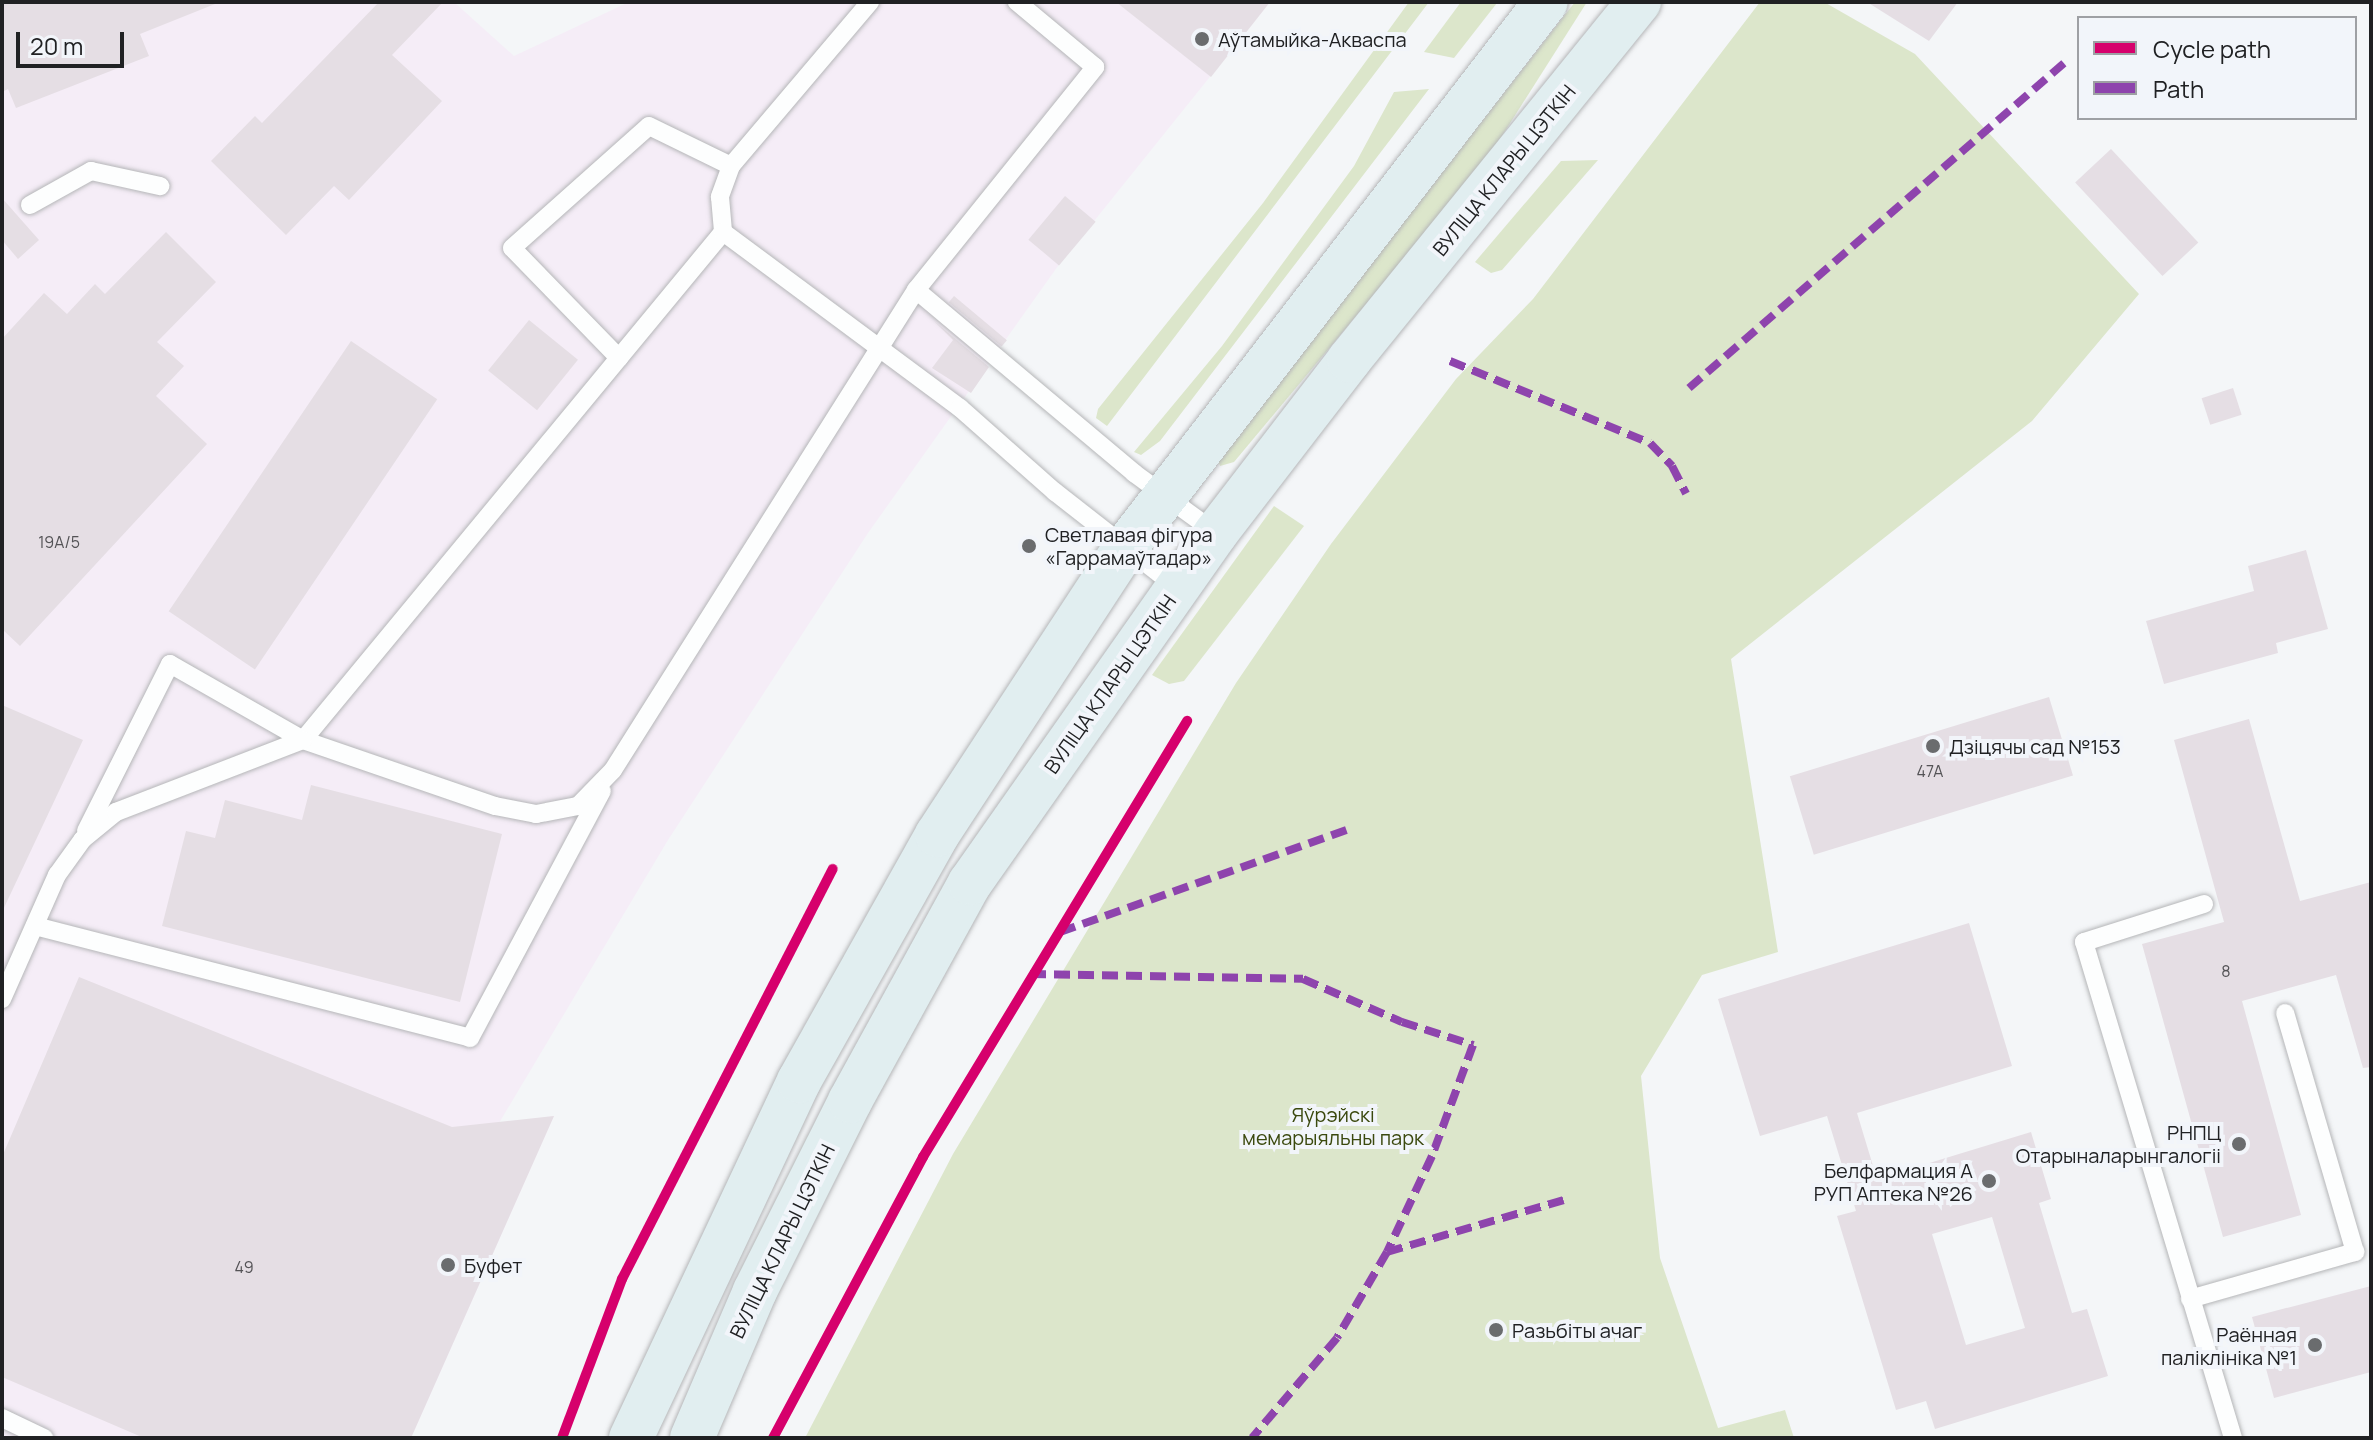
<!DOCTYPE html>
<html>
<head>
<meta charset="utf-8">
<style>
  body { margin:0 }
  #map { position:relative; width:2373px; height:1440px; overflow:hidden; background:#f4f6f8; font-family:Manrope,sans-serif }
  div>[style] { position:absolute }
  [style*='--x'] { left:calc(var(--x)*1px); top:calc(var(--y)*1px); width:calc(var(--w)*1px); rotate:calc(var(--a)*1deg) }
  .industrial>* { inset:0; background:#f5edf7 }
  .green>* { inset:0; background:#dce6cb }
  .building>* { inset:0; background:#e5dee4; transform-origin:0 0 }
  .roads { filter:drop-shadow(0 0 2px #b5b6b8) drop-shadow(0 0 2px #b5b6b8) }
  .lane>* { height:18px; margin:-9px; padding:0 9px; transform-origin:9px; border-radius:9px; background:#fdfefe }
  .primary>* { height:44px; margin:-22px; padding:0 22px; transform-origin:22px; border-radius:22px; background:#e1eef0 }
  .quiet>* { height:8px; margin-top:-4px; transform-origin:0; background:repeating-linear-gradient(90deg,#8e44ad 0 16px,transparent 0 24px) }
  .cycleway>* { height:10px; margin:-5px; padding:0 5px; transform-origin:5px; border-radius:5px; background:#d6006c }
  .dots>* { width:22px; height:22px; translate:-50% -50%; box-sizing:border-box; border:4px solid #f2f5fa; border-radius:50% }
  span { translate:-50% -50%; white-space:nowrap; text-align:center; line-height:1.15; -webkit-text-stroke:8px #f2f5fa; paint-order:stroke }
  .number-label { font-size:16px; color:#545356 }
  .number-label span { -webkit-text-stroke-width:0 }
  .poi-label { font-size:20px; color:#202123 }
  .left { translate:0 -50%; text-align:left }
  .right { translate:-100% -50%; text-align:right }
  .street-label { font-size:20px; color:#202123 }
  .park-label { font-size:20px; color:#3b490e }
  .frame { position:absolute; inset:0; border:4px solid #202123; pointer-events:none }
  .legend { position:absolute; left:2077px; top:16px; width:280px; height:104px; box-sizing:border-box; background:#f2f5fa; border:2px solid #9ea0a4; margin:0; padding:10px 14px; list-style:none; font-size:24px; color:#202123 }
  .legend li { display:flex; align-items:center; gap:16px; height:40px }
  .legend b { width:40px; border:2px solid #9ea0a4 }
  .scale { position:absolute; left:16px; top:32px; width:108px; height:36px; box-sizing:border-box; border:4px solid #202123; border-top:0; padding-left:10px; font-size:24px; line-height:28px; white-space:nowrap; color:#202123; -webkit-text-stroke:6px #f2f5fa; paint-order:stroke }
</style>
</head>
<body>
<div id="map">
  <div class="industrial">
    <div style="clip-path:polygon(2px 2px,454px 2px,514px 56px,629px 2px,1270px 2px,1058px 266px,868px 533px,668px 840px,499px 1123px,554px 1116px,411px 1438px,2px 1438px)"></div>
  </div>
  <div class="green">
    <div style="clip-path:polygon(1409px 2px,1429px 2px,1107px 426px,1096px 418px,1098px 409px,1263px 203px)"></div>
    <div style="clip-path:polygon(1461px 2px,1497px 3px,1454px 58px,1424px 52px)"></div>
    <div style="clip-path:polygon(1575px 2px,1587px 2px,1488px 158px,1234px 462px,1220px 466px,1218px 460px)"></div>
    <div style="clip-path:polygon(1760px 2px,1824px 2px,1915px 54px,2139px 294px,2032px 421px,1731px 659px,1778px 952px,1702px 975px,1641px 1076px,1660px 1258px,1718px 1428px,1785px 1410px,1794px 1438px,805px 1438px,953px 1154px,1236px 683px,1331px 544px,1456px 379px,1533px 299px)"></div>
    <div style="clip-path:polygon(1429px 89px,1160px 441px,1141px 455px,1134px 452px,1222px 346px,1354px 166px,1394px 92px)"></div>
    <div style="clip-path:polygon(1598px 160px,1502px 270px,1491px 273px,1475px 262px,1561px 161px)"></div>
    <div style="clip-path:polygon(1274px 506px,1304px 526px,1184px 681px,1169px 684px,1152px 675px)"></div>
  </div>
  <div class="building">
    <div style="clip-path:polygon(2px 2px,215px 2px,215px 4px,140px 34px,149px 56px,16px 108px,8px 89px,2px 92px)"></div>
    <div style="clip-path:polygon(379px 2px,443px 2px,392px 55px,442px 101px,349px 200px,334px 186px,286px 235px,211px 161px,255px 116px,262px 123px)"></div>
    <div style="clip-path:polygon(1116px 2px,1270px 2px,1211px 77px)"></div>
    <div style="clip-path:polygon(1867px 2px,1958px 2px,1929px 41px)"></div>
    <div style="left:2111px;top:149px;width:128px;height:49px;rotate:47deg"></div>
    <div style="left:1065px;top:196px;width:40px;height:57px;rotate:40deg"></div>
    <div style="clip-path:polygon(2px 198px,39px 240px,18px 259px,2px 240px)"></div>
    <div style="clip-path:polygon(166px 232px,216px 282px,157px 342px,184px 366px,156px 396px,207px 444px,20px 646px,2px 629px,2px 339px,44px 293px,67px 314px,95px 284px,105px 294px)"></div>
    <div style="left:954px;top:296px;width:69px;height:8px;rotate:40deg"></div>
    <div style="left:529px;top:320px;width:63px;height:65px;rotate:39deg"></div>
    <div style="clip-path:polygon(934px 321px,989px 367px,971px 393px,932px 368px,953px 340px)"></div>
    <div style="left:351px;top:341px;width:104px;height:326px;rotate:34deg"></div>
    <div style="left:2233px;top:388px;width:28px;height:33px;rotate:72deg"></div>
    <div style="clip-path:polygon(2306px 550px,2328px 629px,2276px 643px,2278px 653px,2164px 684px,2146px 621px,2254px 591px,2248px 566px)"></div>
    <div style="left:2049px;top:697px;width:82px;height:271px;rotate:73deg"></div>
    <div style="clip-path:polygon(2px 705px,83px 740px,2px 912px)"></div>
    <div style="clip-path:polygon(2249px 719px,2300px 901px,2371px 882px,2371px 1067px,2363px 1068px,2336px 975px,2242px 1001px,2301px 1215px,2223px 1237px,2142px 944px,2224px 922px,2174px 740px)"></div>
    <div style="clip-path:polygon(311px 785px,502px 834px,460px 1002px,162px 926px,186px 831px,215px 838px,225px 800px,302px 820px)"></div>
    <div style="clip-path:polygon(evenodd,1969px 923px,2012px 1066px,1857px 1113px,1877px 1179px,2031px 1132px,2051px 1199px,2039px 1203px,2072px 1313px,2087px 1309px,2108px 1376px,1935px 1429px,1926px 1401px,1896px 1410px,1837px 1216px,1856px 1211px,1827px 1116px,1760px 1136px,1718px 999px,1969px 923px,1992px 1217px,2025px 1328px,1966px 1345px,1932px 1234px,1992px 1217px)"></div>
    <div style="clip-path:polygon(79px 977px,452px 1127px,554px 1116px,411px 1438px,144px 1438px,2px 1377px,2px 1157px)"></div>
    <div style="clip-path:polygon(2371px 1286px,2371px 1372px,2274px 1398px,2252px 1317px)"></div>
  </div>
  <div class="roads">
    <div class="lane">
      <div style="--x:870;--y:2;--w:215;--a:130.3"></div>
      <div style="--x:731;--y:166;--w:33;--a:110"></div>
      <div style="--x:720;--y:197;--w:35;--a:85"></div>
      <div style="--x:723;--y:232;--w:659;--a:129.58"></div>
      <div style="--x:303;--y:740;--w:203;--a:19"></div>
      <div style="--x:495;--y:806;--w:42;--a:11"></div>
      <div style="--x:536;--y:814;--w:43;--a:-10.8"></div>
      <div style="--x:578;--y:806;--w:50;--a:-45.8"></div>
      <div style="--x:613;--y:770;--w:568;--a:-57.74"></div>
      <div style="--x:916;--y:290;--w:286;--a:-51.2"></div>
      <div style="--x:1095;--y:67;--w:102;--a:-140.2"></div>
      <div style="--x:30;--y:205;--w:70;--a:-29.1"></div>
      <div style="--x:91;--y:171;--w:71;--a:12.3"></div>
      <div style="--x:723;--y:232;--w:295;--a:36.6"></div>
      <div style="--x:960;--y:408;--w:127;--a:41.5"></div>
      <div style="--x:1055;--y:492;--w:156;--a:38"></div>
      <div style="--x:916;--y:290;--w:285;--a:40"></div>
      <div style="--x:1134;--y:473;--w:102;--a:36.2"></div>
      <div style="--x:619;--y:358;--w:153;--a:-134.2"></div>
      <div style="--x:512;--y:248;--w:183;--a:-41.7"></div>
      <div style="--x:649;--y:126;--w:91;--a:26"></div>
      <div style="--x:86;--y:831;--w:187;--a:-63.3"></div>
      <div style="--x:170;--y:664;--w:153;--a:29.7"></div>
      <div style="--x:2204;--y:904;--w:126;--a:162.4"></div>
      <div style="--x:2084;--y:942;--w:518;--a:73.28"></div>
      <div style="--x:35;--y:926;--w:449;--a:14.4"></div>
      <div style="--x:470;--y:1038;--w:280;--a:-61.9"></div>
      <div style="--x:2;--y:999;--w:136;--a:-66.1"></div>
      <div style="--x:57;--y:875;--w:44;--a:-54.2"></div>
      <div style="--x:83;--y:839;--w:43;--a:-39.3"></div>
      <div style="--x:116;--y:812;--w:200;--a:-21.1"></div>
      <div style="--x:2190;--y:1299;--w:172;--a:-15.9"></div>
      <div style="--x:2355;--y:1252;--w:249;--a:-106.3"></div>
      <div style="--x:2;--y:1418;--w:47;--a:25.5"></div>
    </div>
    <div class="primary">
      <div style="--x:631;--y:1438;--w:395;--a:-64.8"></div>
      <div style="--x:799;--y:1081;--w:282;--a:-60.7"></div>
      <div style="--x:937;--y:835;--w:343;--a:-56.8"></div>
      <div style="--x:1125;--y:548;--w:689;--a:-52.37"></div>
      <div style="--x:692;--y:1438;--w:160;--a:-66.8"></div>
      <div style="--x:755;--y:1291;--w:212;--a:-63.4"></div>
      <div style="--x:850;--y:1101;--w:249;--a:-61.2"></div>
      <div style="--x:970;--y:883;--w:428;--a:-54.9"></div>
      <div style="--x:1216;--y:533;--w:218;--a:-52.4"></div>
      <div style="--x:1349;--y:360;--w:461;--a:-51"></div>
    </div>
  </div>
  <div class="quiet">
    <div style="--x:1450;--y:361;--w:216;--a:22.3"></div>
    <div style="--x:1650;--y:443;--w:32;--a:46"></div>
    <div style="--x:1672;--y:466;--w:31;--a:63"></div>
    <div style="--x:1689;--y:388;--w:504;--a:-40.9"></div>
    <div style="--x:1060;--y:932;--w:304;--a:-19.6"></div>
    <div style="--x:1030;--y:974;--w:273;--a:1"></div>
    <div style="--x:1303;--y:979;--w:108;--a:23.5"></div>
    <div style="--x:1402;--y:1022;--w:75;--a:17.9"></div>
    <div style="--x:1473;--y:1045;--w:118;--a:110.3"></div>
    <div style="--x:1432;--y:1156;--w:106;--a:115.1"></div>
    <div style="--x:1387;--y:1252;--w:99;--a:120.2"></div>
    <div style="--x:1337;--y:1338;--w:131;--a:130.4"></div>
    <div style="--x:1387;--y:1252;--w:184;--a:-16.4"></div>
  </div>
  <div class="cycleway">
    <div style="--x:562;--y:1438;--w:170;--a:-69.3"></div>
    <div style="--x:622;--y:1279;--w:461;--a:-62.8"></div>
    <div style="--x:773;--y:1438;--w:319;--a:-61.9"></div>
    <div style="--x:923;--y:1157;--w:510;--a:-58.8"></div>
  </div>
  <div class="dots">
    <div style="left:1202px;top:39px;background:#6a6c6e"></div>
    <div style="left:1029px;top:546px;background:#6a6c6e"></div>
    <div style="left:1933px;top:746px;background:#6a6c6e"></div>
    <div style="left:2239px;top:1144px;background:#6a6c6e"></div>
    <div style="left:1989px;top:1181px;background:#6a6c6e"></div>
    <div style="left:448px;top:1265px;background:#6a6c6e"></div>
    <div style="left:1496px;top:1330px;background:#6a6c6e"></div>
    <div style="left:2315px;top:1345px;background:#6a6c6e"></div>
  </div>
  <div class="number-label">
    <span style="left:59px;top:542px">19А/5</span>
    <span style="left:1930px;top:771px">47А</span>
    <span style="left:2226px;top:971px">8</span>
    <span style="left:244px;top:1267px">49</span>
  </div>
  <div class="poi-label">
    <span class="left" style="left:1218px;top:39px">Аўтамыйка-Акваспа</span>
    <span class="left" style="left:1045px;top:546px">Светлавая фігура<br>«Гаррамаўтадар»</span>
    <span class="left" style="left:1949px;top:746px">Дзіцячы сад №153</span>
    <span class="right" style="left:2221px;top:1144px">РНПЦ<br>Отарыналарынгалогіі</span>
    <span class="right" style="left:1973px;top:1182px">Белфармация А<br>РУП Аптека №26</span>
    <span class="left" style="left:464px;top:1265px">Буфет</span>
    <span class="left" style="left:1512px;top:1330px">Разьбіты ачаг</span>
    <span class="right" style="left:2297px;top:1346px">Раённая<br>паліклініка №1</span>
  </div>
  <div class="street-label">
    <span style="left:1504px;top:170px;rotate:-51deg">ВУЛІЦА КЛАРЫ ЦЭТКІН</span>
    <span style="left:1110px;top:684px;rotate:-55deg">ВУЛІЦА КЛАРЫ ЦЭТКІН</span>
    <span style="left:782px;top:1241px;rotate:-64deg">ВУЛІЦА КЛАРЫ ЦЭТКІН</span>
  </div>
  <div class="park-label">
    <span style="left:1333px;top:1126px">Яўрэйскі<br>мемарыяльны парк</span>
  </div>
  <div class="frame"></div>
  <ul class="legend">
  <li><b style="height:10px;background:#d6006c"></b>Cycle path</li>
  <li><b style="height:10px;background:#8e44ad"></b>Path</li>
  </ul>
  <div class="scale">20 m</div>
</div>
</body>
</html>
